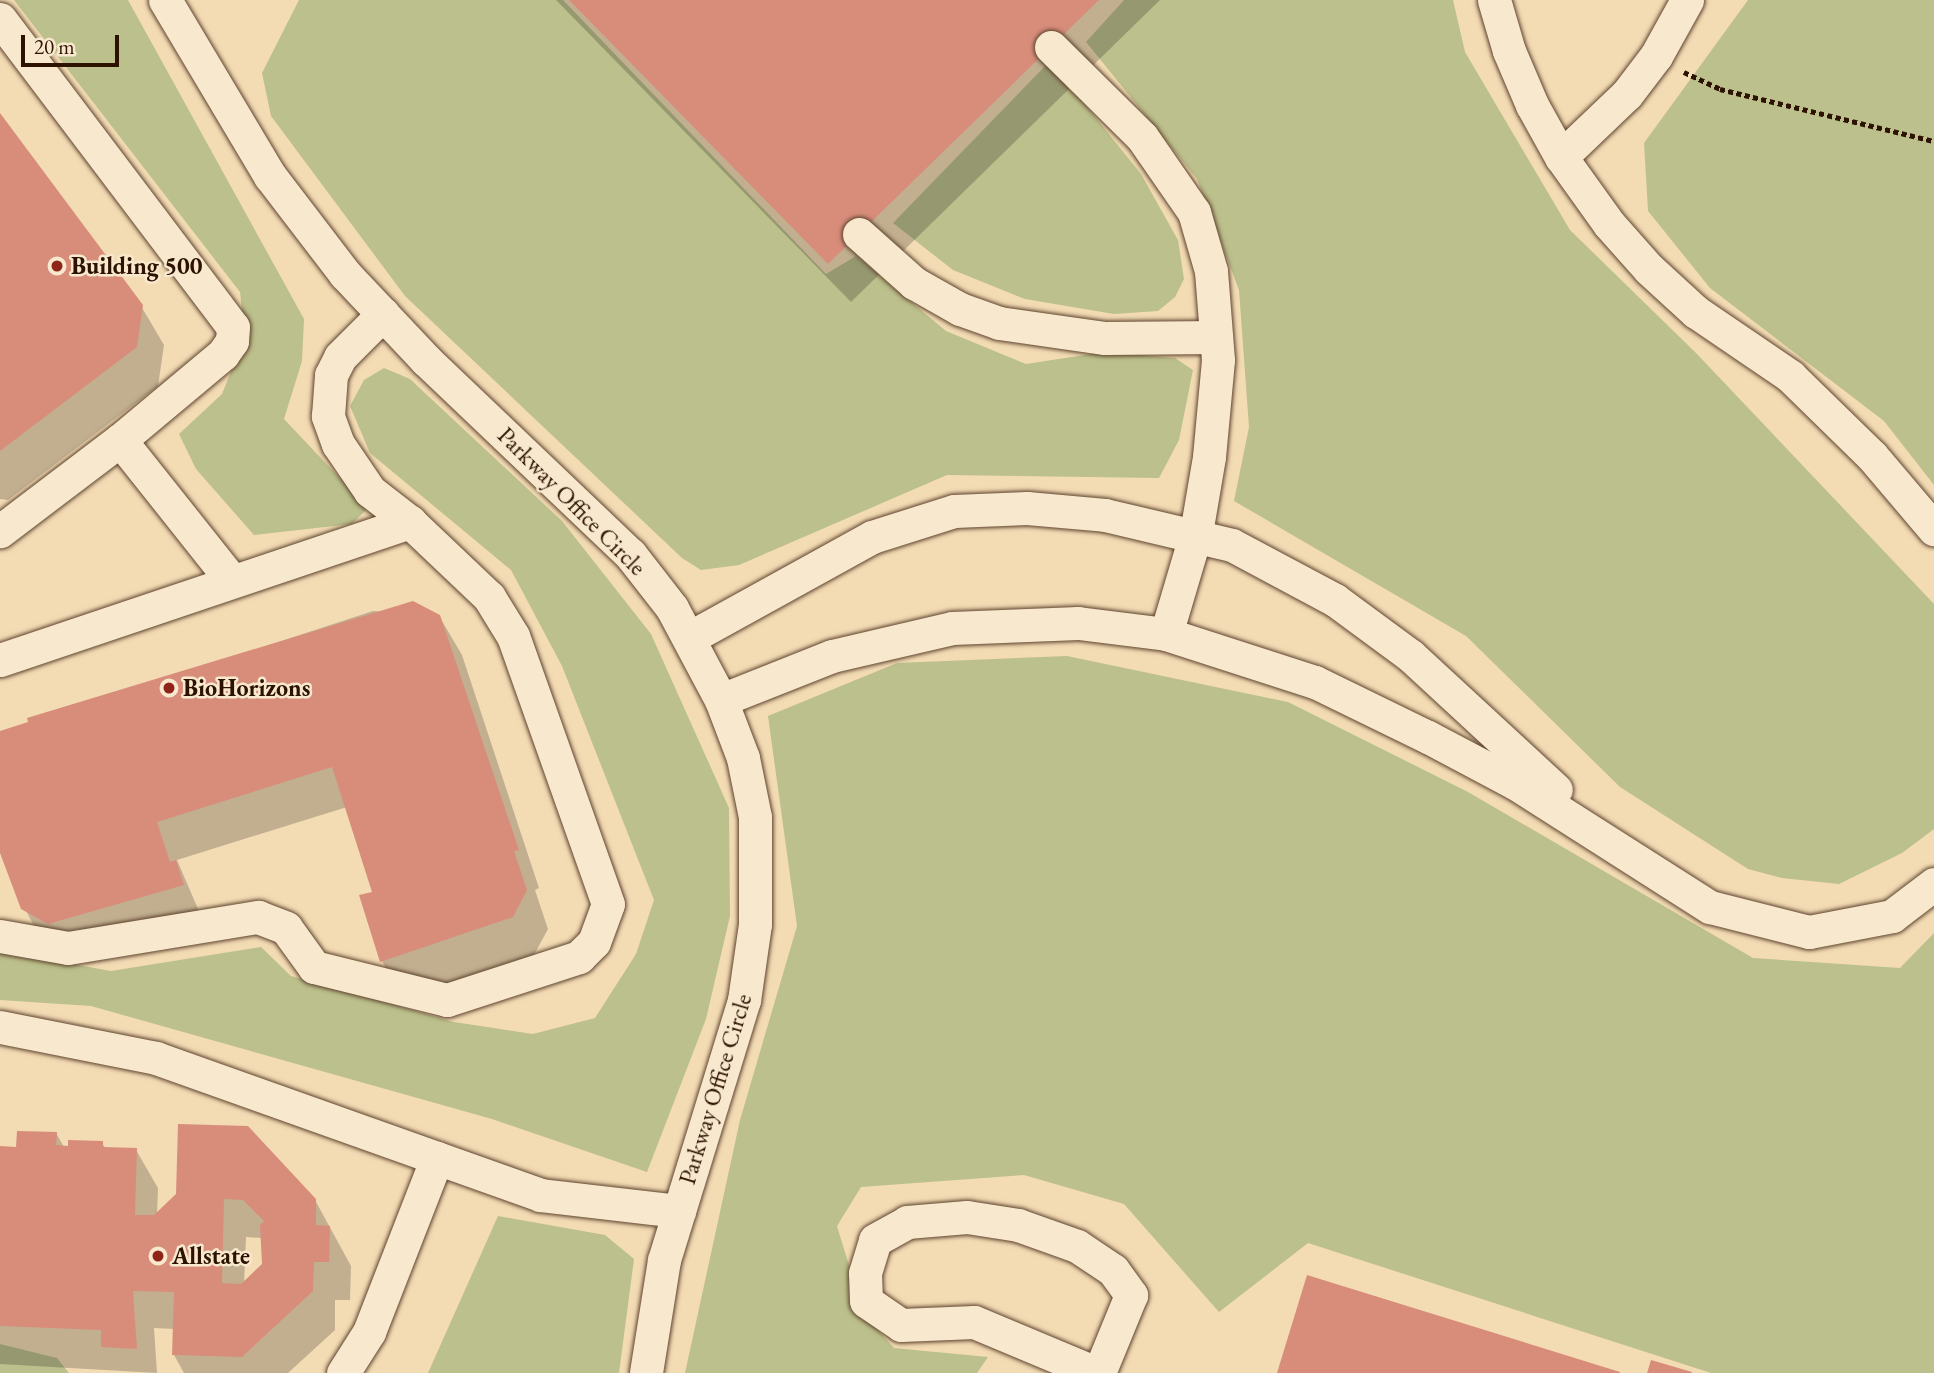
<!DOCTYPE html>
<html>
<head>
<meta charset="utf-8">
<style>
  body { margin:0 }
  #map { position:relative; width:1934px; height:1373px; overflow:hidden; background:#f3dbb4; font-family:"EB Garamond",serif }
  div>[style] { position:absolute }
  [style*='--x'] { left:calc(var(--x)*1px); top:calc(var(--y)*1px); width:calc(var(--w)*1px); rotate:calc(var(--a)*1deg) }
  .green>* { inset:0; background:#bcc08c }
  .shadow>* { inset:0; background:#0003 }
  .building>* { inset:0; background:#d88d7b }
  .path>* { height:4.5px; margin-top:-2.25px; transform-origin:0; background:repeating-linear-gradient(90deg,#2d1201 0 5px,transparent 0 8.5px) }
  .roads { filter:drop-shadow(0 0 2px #5e442e) drop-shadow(0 0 2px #5e442e) }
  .minor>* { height:33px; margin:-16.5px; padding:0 16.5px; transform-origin:16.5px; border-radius:16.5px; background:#f7e8ce }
  .dots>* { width:19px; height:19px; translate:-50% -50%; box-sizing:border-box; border:4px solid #f7e8ce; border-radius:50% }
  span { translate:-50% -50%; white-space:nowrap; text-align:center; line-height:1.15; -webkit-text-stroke:5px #f7e8ce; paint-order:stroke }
  .poi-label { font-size:24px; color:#2d1201; font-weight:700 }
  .left { translate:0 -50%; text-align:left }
  .street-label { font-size:24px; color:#2d1201 }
  .scale { position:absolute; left:21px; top:35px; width:98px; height:32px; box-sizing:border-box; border:4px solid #2d1201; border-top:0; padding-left:9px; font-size:21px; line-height:24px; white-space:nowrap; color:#2d1201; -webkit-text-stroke:5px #f7e8ce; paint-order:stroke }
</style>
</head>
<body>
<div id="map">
  <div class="green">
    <div style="clip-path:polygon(14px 0,128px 0,304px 319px,302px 361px,284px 419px,368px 508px,352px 524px,254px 535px,196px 469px,179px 434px,222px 394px,245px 337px,240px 292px)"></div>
    <div style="clip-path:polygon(299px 0,563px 0,826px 274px,856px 256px,946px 331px,1026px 364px,1104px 352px,1175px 358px,1193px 370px,1179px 440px,1159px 478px,947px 475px,739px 565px,701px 570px,682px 558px,405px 296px,271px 116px,262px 73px)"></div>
    <div style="clip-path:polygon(1124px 0,1453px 0,1465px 52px,1570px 230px,1696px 353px,1934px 604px,1934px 829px,1902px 853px,1839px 884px,1782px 878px,1748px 869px,1620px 787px,1466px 636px,1234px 501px,1249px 427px,1239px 290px,1197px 179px,1086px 42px)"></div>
    <div style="clip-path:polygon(1748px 0,1934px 0,1934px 485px,1884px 421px,1710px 288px,1648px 211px,1644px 143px)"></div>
    <div style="clip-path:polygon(1050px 61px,1141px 174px,1178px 240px,1184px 279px,1175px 297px,1158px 311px,1114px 314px,1025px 299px,953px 270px,893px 223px)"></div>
    <div style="clip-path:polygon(384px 368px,410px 379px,562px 521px,651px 634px,729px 808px,730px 916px,706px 1019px,647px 1172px,492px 1119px,91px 1006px,0 1000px,0 951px,111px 971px,261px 947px,291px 976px,454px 1022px,533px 1034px,595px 1018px,636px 954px,654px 900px,562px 666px,511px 570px,370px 453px,350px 406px,364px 380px)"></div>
    <div style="clip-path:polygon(1067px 656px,1288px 702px,1468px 792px,1753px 958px,1900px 968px,1934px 933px,1934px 1373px,1711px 1373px,1308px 1243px,1219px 1312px,1124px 1204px,1024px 1175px,861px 1187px,837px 1226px,864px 1315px,894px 1348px,988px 1357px,977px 1373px,685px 1373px,740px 1120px,797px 926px,768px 716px,897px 663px)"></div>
    <div style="clip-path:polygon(498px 1216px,605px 1235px,634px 1259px,619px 1373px,428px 1373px)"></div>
    <div style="clip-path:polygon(0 1344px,57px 1358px,69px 1373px,0 1373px)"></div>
  </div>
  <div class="shadow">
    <div style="clip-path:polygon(556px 0,1160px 0,851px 302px)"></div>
    <div style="clip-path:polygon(0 121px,141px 306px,164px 345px,158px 386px,8px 500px,0 499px)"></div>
    <div style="clip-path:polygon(373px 611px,439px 616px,462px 655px,539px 888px,535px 890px,548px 929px,534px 955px,404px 999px,382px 961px,374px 893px,347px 807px,177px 860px,204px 923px,45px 947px,12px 884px,0 844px,0 733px)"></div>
    <div style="clip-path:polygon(evenodd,56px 1133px,64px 1147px,102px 1143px,106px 1149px,136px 1150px,158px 1188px,157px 1215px,177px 1195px,315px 1200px,351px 1266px,350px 1300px,335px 1300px,335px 1330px,288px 1373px,184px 1373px,174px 1355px,174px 1329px,154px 1328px,157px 1373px,0 1364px,0 1148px,18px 1148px,56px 1133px,246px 1237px,262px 1238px,264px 1265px,244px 1284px,246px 1237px)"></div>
  </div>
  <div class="building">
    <div style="clip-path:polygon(569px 0,1099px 0,828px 264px)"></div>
    <div style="clip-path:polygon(0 113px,143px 305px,137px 347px,0 451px)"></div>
    <div style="clip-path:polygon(413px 601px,440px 615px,519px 850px,514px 851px,527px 890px,513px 917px,380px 962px,359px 895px,372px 892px,332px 767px,157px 822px,170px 862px,176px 860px,184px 885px,48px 924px,21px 909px,0 853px,0 731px,28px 722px,27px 718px)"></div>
    <div style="clip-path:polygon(evenodd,178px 1124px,248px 1126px,316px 1199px,316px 1225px,330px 1226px,329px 1262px,314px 1262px,313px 1291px,242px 1357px,172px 1355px,174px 1292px,133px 1291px,137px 1349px,101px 1347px,101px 1330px,0 1326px,0 1146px,16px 1147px,17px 1131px,57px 1132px,56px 1145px,68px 1146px,68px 1140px,103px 1141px,103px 1147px,137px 1148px,135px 1215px,154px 1215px,176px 1194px,178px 1124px,224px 1199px,243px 1200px,264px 1221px,260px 1225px,262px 1264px,241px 1284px,222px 1283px,224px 1199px)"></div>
    <div style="clip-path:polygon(1307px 1275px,1620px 1372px,1620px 1373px,1277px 1373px)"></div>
    <div style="clip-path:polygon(1651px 1360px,1692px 1372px,1692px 1373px,1647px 1373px)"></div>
  </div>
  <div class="path">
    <div style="--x:1684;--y:72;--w:40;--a:25"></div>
    <div style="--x:1720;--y:89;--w:220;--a:13.7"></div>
  </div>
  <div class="roads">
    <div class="minor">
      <div style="--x:165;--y:0;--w:205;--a:59.2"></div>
      <div style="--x:270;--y:176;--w:123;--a:52.6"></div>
      <div style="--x:345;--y:274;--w:118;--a:46.7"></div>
      <div style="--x:426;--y:360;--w:282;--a:43.6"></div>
      <div style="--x:630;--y:554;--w:68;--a:52.1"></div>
      <div style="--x:672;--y:608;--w:104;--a:62"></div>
      <div style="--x:721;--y:700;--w:62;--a:69.2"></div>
      <div style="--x:743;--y:758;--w:60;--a:78.5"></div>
      <div style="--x:755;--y:817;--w:107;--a:90"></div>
      <div style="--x:755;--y:924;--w:77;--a:98.2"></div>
      <div style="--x:744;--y:1000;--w:272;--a:107.1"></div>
      <div style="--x:664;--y:1260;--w:114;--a:99.1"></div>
      <div style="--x:1494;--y:0;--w:53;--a:73.6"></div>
      <div style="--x:1509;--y:51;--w:59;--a:66.9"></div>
      <div style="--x:1532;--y:105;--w:60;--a:60.9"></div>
      <div style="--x:1561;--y:157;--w:82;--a:54.4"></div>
      <div style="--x:1609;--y:224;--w:60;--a:48.4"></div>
      <div style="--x:1649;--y:269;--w:64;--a:42.5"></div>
      <div style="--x:1696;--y:312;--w:114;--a:34.2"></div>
      <div style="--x:1790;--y:376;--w:115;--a:44.3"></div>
      <div style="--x:1872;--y:456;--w:96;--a:49.7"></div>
      <div style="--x:0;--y:19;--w:386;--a:52.9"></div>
      <div style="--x:233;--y:327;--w:14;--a:94"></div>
      <div style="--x:232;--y:341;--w:16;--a:125"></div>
      <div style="--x:223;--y:354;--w:134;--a:140.1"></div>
      <div style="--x:120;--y:440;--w:151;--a:142.8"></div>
      <div style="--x:1051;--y:47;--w:128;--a:44.7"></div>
      <div style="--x:1142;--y:137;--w:91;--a:55.3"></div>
      <div style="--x:1194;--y:212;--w:61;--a:73.9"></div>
      <div style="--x:1211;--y:271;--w:89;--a:85.5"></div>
      <div style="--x:1218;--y:360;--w:97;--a:95.3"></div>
      <div style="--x:1209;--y:457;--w:77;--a:99.7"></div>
      <div style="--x:1196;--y:533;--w:105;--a:106.5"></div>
      <div style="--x:1561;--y:157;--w:91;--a:-43.7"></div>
      <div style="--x:1627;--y:94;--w:48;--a:-52.7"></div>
      <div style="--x:1656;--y:56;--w:64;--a:-61"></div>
      <div style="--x:859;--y:234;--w:74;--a:41.7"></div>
      <div style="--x:914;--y:283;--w:53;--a:29.5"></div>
      <div style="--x:960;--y:309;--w:41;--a:19.7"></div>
      <div style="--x:999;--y:323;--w:107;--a:8.1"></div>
      <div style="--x:1105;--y:338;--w:111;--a:-0.5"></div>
      <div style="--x:120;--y:440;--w:180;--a:51.5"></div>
      <div style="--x:689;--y:638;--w:209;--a:-28.9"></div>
      <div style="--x:872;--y:537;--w:86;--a:-17.6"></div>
      <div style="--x:954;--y:511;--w:73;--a:-2.4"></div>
      <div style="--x:1027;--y:508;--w:78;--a:5.1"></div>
      <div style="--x:1105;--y:515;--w:130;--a:13.3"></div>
      <div style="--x:1232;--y:545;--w:117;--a:28.1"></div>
      <div style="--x:1335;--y:600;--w:94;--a:36.4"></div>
      <div style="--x:1411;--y:656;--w:197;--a:42.7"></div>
      <div style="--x:0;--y:660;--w:433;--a:-18.6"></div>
      <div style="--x:410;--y:522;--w:51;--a:-142.2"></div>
      <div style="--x:370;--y:491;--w:57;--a:-124.2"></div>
      <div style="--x:338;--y:444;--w:30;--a:-110"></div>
      <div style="--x:328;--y:416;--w:41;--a:-85.8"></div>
      <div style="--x:331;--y:375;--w:20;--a:-63"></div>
      <div style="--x:340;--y:357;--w:61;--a:-45"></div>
      <div style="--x:721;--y:700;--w:119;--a:-21.6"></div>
      <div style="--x:832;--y:656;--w:123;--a:-13.1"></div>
      <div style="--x:952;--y:628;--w:126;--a:-2.3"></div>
      <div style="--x:1078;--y:623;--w:89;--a:7.1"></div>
      <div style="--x:1166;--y:634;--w:157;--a:17.9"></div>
      <div style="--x:1315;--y:682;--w:126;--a:26"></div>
      <div style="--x:1428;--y:737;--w:98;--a:27.9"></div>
      <div style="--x:1515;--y:783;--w:231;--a:32.5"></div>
      <div style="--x:1710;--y:907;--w:102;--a:14.2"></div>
      <div style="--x:1809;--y:932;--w:85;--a:-10.9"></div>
      <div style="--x:1892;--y:916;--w:53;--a:-37.3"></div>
      <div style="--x:0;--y:936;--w:69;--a:10"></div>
      <div style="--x:68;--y:948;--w:193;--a:-9.3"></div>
      <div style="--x:258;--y:917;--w:30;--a:21"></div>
      <div style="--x:286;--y:928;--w:48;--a:54.3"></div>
      <div style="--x:314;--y:967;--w:137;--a:13.9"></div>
      <div style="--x:447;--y:1000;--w:139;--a:-18"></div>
      <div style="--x:579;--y:957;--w:21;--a:-45"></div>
      <div style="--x:594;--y:942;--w:40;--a:-69.8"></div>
      <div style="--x:608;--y:904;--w:284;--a:-109.5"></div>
      <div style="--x:513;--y:636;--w:46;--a:-121.6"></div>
      <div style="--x:489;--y:597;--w:109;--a:-136.5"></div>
      <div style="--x:0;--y:1027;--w:159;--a:11.2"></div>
      <div style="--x:156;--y:1058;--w:408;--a:19.6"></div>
      <div style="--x:540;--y:1195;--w:140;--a:6.6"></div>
      <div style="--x:343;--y:1373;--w:49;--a:-57.6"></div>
      <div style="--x:369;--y:1332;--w:187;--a:-68.7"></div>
      <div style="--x:1096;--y:1373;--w:132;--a:-157.3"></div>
      <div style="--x:974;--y:1322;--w:73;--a:177.6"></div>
      <div style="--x:901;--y:1325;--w:42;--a:-145.6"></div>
      <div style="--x:866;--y:1301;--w:28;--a:-92"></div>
      <div style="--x:865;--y:1273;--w:34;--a:-73"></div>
      <div style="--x:875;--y:1240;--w:37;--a:-29"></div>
      <div style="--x:907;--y:1222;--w:60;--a:-4.8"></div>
      <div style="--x:967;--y:1217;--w:52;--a:8.9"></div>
      <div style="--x:1018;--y:1225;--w:63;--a:19.6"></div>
      <div style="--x:1077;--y:1246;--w:43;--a:33.7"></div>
      <div style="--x:1113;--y:1270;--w:31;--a:54"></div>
      <div style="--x:1131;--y:1295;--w:84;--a:112.3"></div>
    </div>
  </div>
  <div class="dots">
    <div style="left:57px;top:266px;background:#8f2418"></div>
    <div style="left:169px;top:688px;background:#8f2418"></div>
    <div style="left:158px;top:1256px;background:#8f2418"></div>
  </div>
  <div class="poi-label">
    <span class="left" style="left:71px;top:266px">Building 500</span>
    <span class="left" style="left:183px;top:688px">BioHorizons</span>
    <span class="left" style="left:172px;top:1256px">Allstate</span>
  </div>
  <div class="street-label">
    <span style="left:572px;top:501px;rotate:45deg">Parkway Office Circle</span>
    <span style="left:715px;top:1089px;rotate:-73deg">Parkway Office Circle</span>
  </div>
  <div class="scale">20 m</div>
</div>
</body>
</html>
